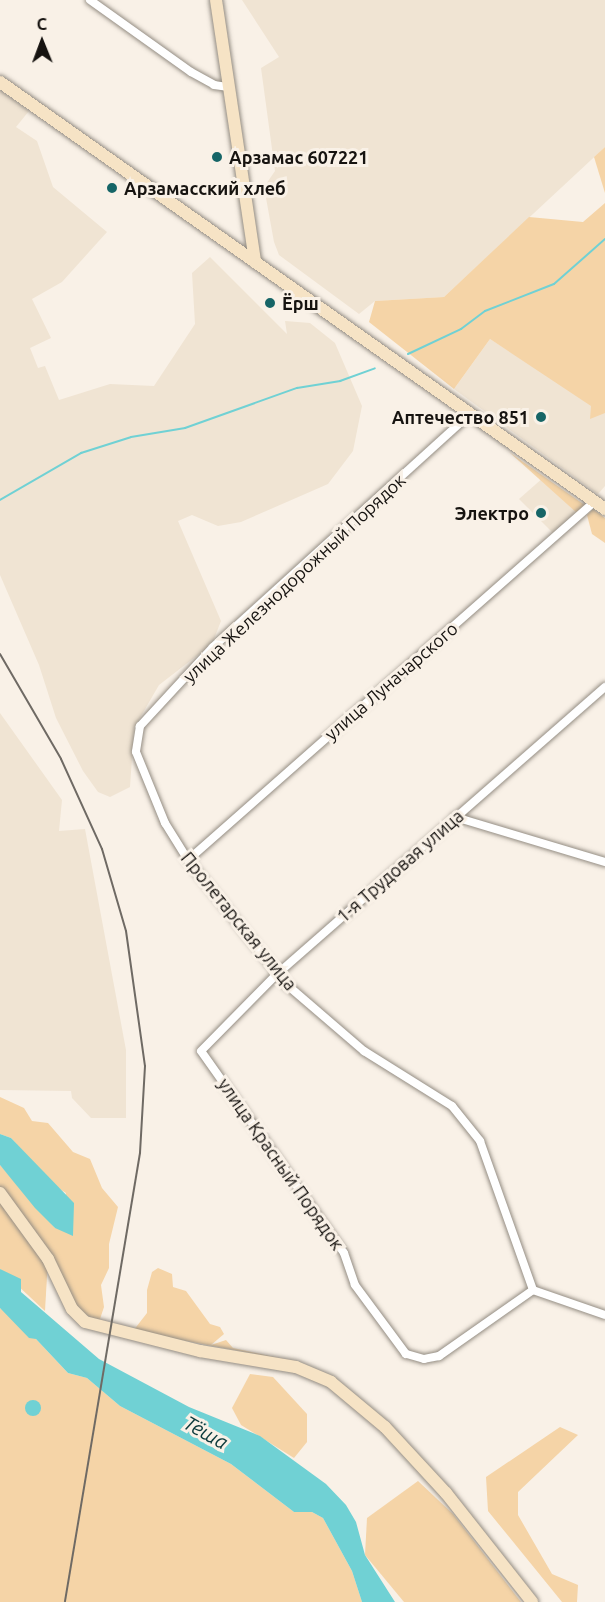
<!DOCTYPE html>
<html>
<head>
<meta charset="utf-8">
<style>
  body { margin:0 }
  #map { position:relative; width:605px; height:1602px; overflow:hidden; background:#f9f1e7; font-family:Ubuntu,sans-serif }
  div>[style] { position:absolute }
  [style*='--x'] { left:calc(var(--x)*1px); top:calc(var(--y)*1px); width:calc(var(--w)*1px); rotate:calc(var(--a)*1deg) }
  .built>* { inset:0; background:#f0e4d3 }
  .green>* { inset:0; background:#f5d4a7 }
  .water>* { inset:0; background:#70d1d4 }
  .round { border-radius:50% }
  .stream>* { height:2px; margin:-1px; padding:0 1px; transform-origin:1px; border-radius:1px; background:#70d1d4 }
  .roads { filter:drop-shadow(0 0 2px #948d83) drop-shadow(0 0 2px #948d83) }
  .street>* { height:8px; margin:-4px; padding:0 4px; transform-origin:4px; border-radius:4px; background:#fff }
  .secondary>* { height:12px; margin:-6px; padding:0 6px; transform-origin:6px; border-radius:6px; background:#f6e3c5 }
  .rail>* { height:2px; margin:-1px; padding:0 1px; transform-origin:1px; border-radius:1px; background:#6f6a64 }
  .dots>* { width:16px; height:16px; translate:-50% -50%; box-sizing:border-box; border:3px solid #f9f1e7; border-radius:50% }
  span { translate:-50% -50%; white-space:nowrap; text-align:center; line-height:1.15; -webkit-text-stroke:6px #f9f1e7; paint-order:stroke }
  .poi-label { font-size:18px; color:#161310; font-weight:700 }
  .left { translate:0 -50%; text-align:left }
  .right { translate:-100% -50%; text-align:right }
  .street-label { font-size:18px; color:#161310 }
  .water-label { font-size:20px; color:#0a393b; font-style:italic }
  .north { position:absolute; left:12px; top:12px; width:60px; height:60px; -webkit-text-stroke:4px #f9f1e7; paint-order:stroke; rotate:359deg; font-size:16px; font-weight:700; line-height:24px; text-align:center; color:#161310 }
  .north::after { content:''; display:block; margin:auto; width:21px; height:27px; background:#161310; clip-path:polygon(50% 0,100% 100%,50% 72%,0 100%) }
</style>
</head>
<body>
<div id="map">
  <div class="built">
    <div style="clip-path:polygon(242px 0,605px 0,605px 147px,444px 297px,375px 301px,359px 314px,279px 255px,274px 242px,264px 187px,275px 171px,261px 68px,279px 57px)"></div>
    <div style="clip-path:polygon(0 90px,29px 111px,16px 127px,37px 141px,53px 187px,107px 232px,62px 282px,32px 299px,51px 338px,30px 348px,38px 368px,45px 366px,59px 400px,110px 384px,154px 386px,195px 324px,192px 273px,210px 257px,287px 334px,285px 321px,310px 323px,335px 343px,362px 406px,353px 451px,328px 484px,241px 522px,218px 526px,192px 515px,178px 521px,221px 621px,212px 644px,159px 685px,134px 728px,130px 787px,110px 797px,98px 792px,83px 771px,56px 718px,39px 665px,0 575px)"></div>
    <div style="clip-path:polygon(490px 339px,605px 413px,605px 486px,598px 494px,454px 389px)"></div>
    <div style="clip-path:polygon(544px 477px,586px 506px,553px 533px,519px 499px)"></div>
    <div style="clip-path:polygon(0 713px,62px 800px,59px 831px,85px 829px,126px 1050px,126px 1118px,91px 1118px,72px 1098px,71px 1091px,0 1090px)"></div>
  </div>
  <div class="green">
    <div style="clip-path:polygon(605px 147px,605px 193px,594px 157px)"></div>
    <div style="clip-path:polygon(605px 203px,605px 413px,590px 419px,591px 406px,490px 339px,454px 389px,369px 322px,375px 301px,444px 297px,529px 217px,583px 222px)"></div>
    <div style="clip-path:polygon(509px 452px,586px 506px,577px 513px)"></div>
    <div style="clip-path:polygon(593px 509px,605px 518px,605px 543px,592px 534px,587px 515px)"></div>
    <div style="clip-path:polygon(0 1097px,24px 1108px,32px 1121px,48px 1123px,73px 1152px,90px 1159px,102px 1188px,118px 1207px,109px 1244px,109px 1268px,101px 1285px,104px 1307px,99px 1322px,78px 1310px,0 1188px,0 1165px,55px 1228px,66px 1193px,52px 1184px,11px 1138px,0 1134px)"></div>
    <div style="clip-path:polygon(0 1193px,48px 1259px,45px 1311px,0 1269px)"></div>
    <div style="clip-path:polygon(158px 1268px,172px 1274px,173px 1287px,186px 1291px,210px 1324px,220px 1327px,224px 1334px,211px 1345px,226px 1340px,233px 1348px,293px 1361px,133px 1331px,147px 1313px,147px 1290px,152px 1272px)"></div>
    <div style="clip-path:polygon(0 1308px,36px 1339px,68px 1373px,87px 1378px,120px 1406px,231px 1464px,294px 1512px,312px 1512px,323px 1518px,352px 1571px,362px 1602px,0 1602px)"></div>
    <div style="clip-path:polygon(250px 1374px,273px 1377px,307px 1414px,307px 1442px,294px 1458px,241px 1425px,232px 1408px)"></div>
    <div style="clip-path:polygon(560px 1427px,578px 1435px,518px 1492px,518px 1515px,552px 1574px,578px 1585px,577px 1602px,562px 1602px,488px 1511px,486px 1477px)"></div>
    <div style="clip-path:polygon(418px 1481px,453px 1514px,521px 1602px,404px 1602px,365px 1555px,367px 1518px)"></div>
  </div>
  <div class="water">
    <div style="clip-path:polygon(0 1134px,11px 1138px,74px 1203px,73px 1236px,55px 1228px,35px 1208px,0 1165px)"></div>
    <div style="clip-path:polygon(0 1269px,21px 1279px,21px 1292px,99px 1359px,189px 1407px,260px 1436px,326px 1484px,346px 1505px,356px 1522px,365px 1555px,395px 1602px,362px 1602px,352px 1571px,323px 1518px,312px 1512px,294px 1512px,231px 1464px,120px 1406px,87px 1378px,68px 1373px,36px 1339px,29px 1338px,0 1308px)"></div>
    <div class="round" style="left:25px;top:1400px;width:16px;height:16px"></div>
  </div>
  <div class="stream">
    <div style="--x:408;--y:354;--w:59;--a:-25.3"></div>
    <div style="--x:461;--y:329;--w:30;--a:-37"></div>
    <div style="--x:485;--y:311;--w:74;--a:-21.4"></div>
    <div style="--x:554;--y:284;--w:68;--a:-41.4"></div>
    <div style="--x:0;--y:500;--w:94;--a:-30.1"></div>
    <div style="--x:81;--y:453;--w:52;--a:-17.7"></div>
    <div style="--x:131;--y:437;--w:55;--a:-9.5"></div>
    <div style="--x:185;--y:428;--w:119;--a:-19.7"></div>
    <div style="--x:297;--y:388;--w:44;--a:-9.2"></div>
    <div style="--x:340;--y:381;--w:37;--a:-20"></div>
  </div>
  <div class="roads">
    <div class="street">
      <div style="--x:90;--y:0;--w:124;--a:35.5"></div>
      <div style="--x:191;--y:72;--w:26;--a:29"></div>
      <div style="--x:214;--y:85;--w:15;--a:8"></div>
      <div style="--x:470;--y:414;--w:347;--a:137.8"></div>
      <div style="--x:213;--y:647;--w:108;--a:132.7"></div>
      <div style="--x:140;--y:726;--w:26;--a:99"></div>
      <div style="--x:136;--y:752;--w:77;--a:67.8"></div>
      <div style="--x:165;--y:823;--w:44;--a:58.1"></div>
      <div style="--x:188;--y:860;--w:158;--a:51.7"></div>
      <div style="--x:286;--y:984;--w:103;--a:40.7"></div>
      <div style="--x:364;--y:1051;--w:104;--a:32"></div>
      <div style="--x:452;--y:1106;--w:45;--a:51.3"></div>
      <div style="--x:480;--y:1141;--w:158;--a:70.4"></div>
      <div style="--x:455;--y:817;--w:157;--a:16.7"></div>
      <div style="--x:188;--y:860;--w:541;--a:-41.4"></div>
      <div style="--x:533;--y:1290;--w:115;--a:144.9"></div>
      <div style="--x:439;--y:1356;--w:15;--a:169"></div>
      <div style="--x:424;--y:1359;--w:19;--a:-164"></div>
      <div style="--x:406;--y:1354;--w:86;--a:-126.5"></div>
      <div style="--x:355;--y:1285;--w:34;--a:-109"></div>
      <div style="--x:344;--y:1253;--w:247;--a:-125.3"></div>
      <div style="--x:201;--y:1051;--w:108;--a:-45.4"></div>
      <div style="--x:277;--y:974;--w:436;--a:-41.2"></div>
      <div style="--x:533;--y:1290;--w:76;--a:19.1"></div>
    </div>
    <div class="secondary">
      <div style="--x:216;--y:0;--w:265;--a:81.5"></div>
      <div style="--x:0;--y:82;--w:741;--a:35.21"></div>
      <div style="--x:0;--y:1193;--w:82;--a:54"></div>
      <div style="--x:48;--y:1259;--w:55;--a:64.4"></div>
      <div style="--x:72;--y:1309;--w:18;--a:45"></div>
      <div style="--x:85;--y:1322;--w:119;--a:14.2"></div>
      <div style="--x:200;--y:1351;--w:97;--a:9.5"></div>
      <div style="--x:296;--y:1367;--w:38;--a:23"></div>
      <div style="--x:331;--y:1382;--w:70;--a:39.8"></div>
      <div style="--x:385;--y:1427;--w:90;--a:47.3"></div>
      <div style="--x:446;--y:1493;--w:139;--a:51.7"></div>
    </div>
  </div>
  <div class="rail">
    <div style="--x:0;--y:654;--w:121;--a:59.8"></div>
    <div style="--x:61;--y:759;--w:99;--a:65.5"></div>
    <div style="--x:102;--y:849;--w:85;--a:73.7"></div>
    <div style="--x:126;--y:931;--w:136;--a:82"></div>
    <div style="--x:145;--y:1066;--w:87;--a:93.3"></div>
    <div style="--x:140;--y:1153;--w:455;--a:99.5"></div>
  </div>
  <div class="dots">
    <div style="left:217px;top:157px;background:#166567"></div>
    <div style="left:112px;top:188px;background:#166567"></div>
    <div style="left:270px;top:303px;background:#166567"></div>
    <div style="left:541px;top:417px;background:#166567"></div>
    <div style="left:541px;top:513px;background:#166567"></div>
  </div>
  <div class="poi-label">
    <span class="left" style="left:229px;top:157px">Арзамас 607221</span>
    <span class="left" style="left:124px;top:188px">Арзамасский хлеб</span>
    <span class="left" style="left:282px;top:303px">Ёрш</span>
    <span class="right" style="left:529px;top:417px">Аптечество 851</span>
    <span class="right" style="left:529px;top:513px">Электро</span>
  </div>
  <div class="street-label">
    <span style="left:294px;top:578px;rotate:-43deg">улица Железнодорожный Порядок</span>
    <span style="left:391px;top:681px;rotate:-41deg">улица Луначарского</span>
    <span style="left:400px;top:866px;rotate:-41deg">1-я Трудовая улица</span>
    <span style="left:239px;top:921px;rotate:51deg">Пролетарская улица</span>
    <span style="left:281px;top:1164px;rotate:55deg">улица Красный Порядок</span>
  </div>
  <div class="water-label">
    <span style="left:206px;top:1432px;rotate:29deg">Тёша</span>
  </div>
  <div class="north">С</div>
</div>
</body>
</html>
